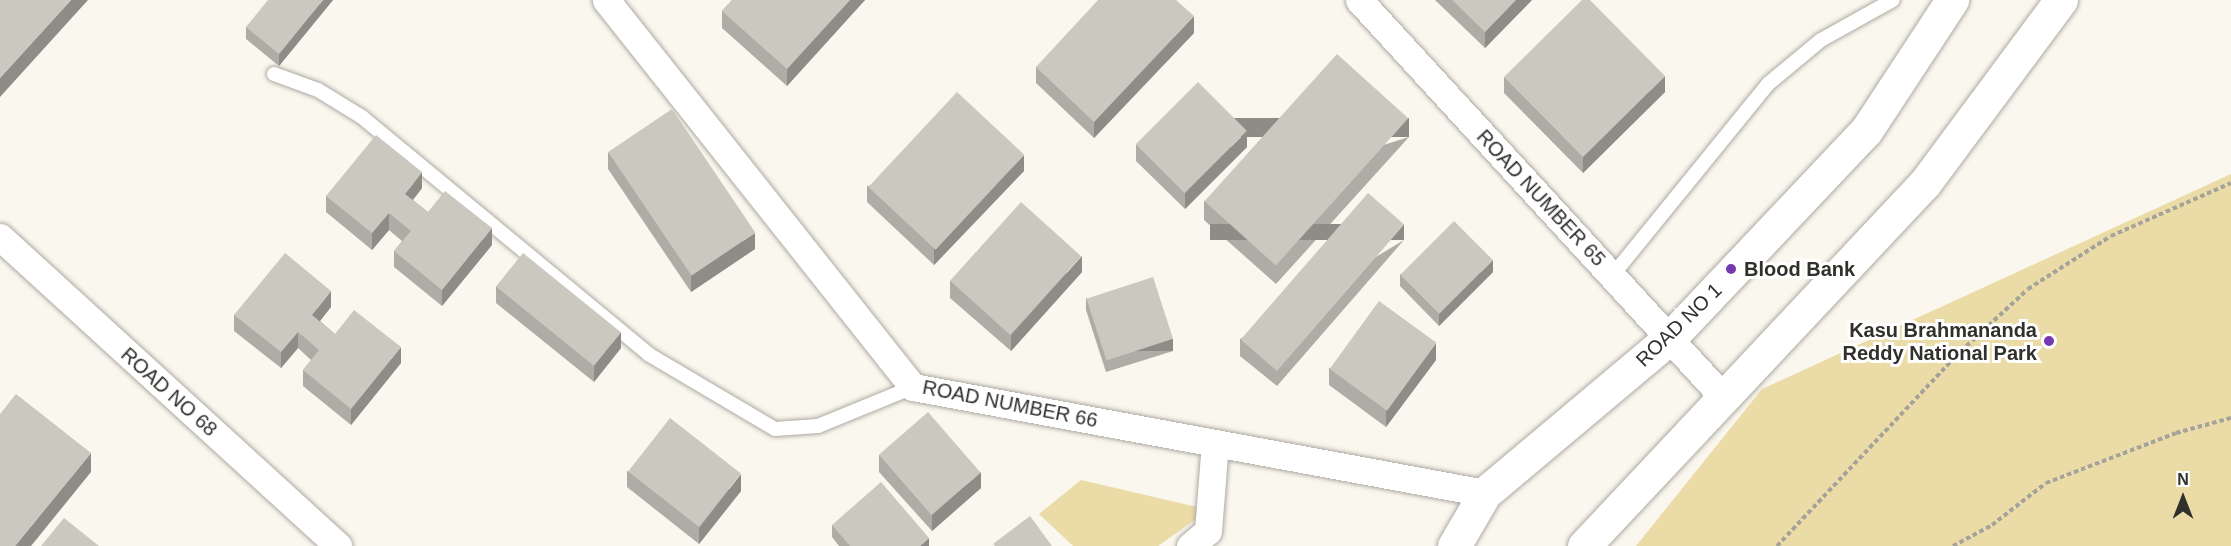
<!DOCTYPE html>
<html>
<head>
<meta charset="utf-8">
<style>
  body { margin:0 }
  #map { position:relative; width:2231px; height:546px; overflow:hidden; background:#faf7ee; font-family:Arial,sans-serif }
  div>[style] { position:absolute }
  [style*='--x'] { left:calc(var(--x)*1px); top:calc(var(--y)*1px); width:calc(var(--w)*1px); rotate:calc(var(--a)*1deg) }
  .green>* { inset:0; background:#ebdba7 }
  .path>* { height:4px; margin-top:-2px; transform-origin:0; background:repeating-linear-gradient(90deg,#a4a29b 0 4.5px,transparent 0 7.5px) }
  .roads { filter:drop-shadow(0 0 2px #adaaa2) drop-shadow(0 0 2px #adaaa2) }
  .service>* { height:14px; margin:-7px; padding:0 7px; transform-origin:7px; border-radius:7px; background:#fff }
  .minor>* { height:27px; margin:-13.5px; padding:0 13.5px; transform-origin:13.5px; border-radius:13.5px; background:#fff }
  .secondary>* { height:33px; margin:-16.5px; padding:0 16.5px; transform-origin:16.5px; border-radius:16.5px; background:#fff }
  .wall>* { inset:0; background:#aeaca4 }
  .shaded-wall>* { inset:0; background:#8d8c86; transform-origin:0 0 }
  .building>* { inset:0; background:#cac8bf; transform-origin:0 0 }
  .dots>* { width:16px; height:16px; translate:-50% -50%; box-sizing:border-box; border:3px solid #fff; border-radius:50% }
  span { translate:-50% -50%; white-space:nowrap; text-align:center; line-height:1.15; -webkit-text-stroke:6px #fff; paint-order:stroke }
  .street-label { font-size:20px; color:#31302d }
  .poi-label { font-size:20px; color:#31302d; font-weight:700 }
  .left { translate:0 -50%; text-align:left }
  .right { translate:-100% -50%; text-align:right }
  .north { position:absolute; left:2153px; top:468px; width:60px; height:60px; -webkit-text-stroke:4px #fff; paint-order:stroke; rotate:0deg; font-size:16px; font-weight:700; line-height:24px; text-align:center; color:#31302d }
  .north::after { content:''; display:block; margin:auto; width:21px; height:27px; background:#31302d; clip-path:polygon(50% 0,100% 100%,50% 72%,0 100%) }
</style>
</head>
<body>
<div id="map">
  <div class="green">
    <div style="clip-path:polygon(2231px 174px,2231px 546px,1636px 546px,1762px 389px)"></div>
    <div style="clip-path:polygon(1081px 480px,1197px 507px,1196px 519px,1158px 546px,1073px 546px,1039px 514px)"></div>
  </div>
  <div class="path">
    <div style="--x:1777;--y:546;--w:268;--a:-46.7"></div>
    <div style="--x:1961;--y:351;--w:91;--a:-42.8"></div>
    <div style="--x:2028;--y:289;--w:98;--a:-32.6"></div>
    <div style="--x:2111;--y:236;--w:131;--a:-23.8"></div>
    <div style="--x:1953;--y:546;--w:44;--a:-28.3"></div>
    <div style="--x:1992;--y:525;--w:68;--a:-37.9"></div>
    <div style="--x:2046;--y:483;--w:139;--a:-21"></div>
    <div style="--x:2176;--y:433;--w:57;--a:-15.3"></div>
  </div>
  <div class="roads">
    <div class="service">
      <div style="--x:274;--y:74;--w:47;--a:20"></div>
      <div style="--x:318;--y:90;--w:52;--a:31.5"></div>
      <div style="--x:362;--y:117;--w:371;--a:39.6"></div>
      <div style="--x:648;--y:354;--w:147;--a:30.6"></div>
      <div style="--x:775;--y:429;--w:43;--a:-4"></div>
      <div style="--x:818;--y:426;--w:103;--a:-22.3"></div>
      <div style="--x:1612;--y:276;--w:247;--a:-50.9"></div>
      <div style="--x:1768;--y:84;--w:69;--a:-39.7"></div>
      <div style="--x:1821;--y:40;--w:82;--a:-29.1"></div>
    </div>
    <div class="minor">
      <div style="--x:606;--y:0;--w:494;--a:51.6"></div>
      <div style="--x:913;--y:387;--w:582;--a:10.5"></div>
      <div style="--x:1359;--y:0;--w:539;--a:47.48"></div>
      <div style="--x:0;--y:237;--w:458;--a:42.4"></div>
      <div style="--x:1190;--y:546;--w:23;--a:-40"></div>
      <div style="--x:1208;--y:531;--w:88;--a:-85.5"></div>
    </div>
    <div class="secondary">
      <div style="--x:1454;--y:546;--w:61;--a:-59.7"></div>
      <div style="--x:1485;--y:493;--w:241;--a:-40"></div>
      <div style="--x:1670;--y:338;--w:285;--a:-46.6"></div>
      <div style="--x:1866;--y:131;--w:157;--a:-56.7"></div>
      <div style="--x:1584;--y:546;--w:498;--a:-46.8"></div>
      <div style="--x:1925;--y:183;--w:228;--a:-53.4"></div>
    </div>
  </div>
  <div class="wall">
    <div style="clip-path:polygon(333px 0,279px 66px,246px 39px,246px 27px)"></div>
    <div style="clip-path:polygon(732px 0,865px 0,787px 86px,722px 28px,722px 11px)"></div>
    <div style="clip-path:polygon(1435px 0,1532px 0,1485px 48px)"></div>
    <div style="clip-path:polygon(1194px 33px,1094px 138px,1036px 83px,1036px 67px)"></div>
    <div style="clip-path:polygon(1504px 77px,1665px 92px,1583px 173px,1504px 93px)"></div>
    <div style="clip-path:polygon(1409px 137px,1276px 284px,1204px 220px,1204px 201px)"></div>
    <div style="clip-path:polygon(1136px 145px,1247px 147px,1185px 209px,1136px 161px)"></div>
    <div style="clip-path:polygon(608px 152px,755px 249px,691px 292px,608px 169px)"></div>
    <div style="clip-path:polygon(1024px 171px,934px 265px,867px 202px,867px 186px)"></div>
    <div style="clip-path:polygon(422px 188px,413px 200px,428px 212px,492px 245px,442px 306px,394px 267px,394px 251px,402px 241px,389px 230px,372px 250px,326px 212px,326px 196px)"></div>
    <div style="clip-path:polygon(1404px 240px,1277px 386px,1240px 356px,1240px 339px)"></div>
    <div style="clip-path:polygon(1082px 272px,1011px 351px,950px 298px,950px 281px)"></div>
    <div style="clip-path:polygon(1493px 272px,1439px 326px,1400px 286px,1400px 274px)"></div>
    <div style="clip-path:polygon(496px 286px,621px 348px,594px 382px,496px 303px)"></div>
    <div style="clip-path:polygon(1086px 298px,1173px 351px,1106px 372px,1086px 310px)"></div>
    <div style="clip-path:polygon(331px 307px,320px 321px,335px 334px,401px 363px,351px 425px,303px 386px,303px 370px,311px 360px,298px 348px,281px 368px,234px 331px,234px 315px)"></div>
    <div style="clip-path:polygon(1436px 360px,1386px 427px,1329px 385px,1329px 368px)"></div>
    <div style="clip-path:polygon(879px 455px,981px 488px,932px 531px,879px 472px)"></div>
    <div style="clip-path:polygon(627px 471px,741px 491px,699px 544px,627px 487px)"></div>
    <div style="clip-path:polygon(832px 525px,929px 546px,839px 546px,832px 537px)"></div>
  </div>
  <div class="shaded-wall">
    <div style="clip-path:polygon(71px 0,88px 0,0 97px,0 78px)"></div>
    <div style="clip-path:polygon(323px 0,333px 0,279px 66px,279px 54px)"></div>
    <div style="clip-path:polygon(850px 0,865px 0,787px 86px,787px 69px)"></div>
    <div style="clip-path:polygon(1516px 0,1532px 0,1485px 48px,1485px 32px)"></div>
    <div style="clip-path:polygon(1194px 16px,1194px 33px,1094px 138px,1094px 122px)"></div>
    <div style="clip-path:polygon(1665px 76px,1665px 92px,1583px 173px,1583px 157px)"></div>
    <div style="left:1409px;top:118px;width:19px;height:198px;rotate:90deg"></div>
    <div style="clip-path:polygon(1247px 131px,1247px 147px,1185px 209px,1185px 193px)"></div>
    <div style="clip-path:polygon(1024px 155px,1024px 171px,934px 265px,934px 249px)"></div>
    <div style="clip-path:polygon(422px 172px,422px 188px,405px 210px,405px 194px)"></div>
    <div style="clip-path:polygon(389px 213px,389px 230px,372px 250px,372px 233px)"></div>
    <div style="left:1404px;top:224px;width:16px;height:194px;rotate:90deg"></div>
    <div style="clip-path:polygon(492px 228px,492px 245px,442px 306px,442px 290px)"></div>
    <div style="clip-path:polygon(755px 233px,755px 249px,691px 292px,691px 276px)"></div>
    <div style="clip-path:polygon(1082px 256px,1082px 272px,1011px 351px,1011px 335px)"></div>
    <div style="clip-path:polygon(1493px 260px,1493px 272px,1439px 326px,1439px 314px)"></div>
    <div style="clip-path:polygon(331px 291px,331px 307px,312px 331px,312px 315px)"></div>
    <div style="clip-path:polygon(298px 332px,298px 348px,281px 368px,281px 352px)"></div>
    <div style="clip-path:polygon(621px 332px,621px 348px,594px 382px,594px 366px)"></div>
    <div style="left:1173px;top:339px;width:12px;height:70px;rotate:90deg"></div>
    <div style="clip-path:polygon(1436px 343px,1436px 360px,1386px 427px,1386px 411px)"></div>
    <div style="clip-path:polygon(401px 347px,401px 363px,351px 425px,351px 409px)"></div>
    <div style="clip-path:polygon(91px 453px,91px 472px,31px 546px,15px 546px)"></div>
    <div style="clip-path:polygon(981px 472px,981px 488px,932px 531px,932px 515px)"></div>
    <div style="clip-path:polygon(741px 474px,741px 491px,699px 544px,699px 528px)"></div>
    <div style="clip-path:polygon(929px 538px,929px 546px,920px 546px)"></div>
  </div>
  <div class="building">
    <div style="clip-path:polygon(0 0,71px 0,0 78px)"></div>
    <div style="clip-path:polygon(268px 0,323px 0,279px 54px,246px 27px)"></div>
    <div style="clip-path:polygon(732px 0,850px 0,787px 69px,722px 11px)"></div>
    <div style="clip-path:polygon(1098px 0,1176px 0,1194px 16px,1094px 122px,1036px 67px)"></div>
    <div style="clip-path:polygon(1452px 0,1516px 0,1485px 32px)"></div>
    <div style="clip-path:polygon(1582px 0,1590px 0,1665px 76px,1583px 157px,1504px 77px)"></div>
    <div style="left:1337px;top:54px;width:96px;height:198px;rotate:42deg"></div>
    <div style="left:1198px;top:82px;width:69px;height:88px;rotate:45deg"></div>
    <div style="left:957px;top:92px;width:92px;height:130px;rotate:43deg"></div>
    <div style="left:672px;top:109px;width:149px;height:77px;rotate:56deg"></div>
    <div style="clip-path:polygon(376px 135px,422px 172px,405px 194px,428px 212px,445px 191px,492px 228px,442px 290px,394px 251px,411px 231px,389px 213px,372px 233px,326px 196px)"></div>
    <div style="left:1368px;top:193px;width:48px;height:194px;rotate:41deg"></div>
    <div style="left:1021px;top:202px;width:81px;height:106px;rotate:42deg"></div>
    <div style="left:1454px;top:221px;width:55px;height:76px;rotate:45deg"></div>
    <div style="clip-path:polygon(285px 253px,331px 291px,312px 315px,335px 334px,354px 310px,401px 347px,351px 409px,303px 370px,319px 350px,298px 332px,281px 352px,234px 315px)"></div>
    <div style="left:523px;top:253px;width:126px;height:43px;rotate:39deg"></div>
    <div style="left:1153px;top:277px;width:65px;height:70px;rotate:72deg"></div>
    <div style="left:1379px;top:301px;width:71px;height:84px;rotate:36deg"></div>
    <div style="clip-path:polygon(16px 394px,91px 453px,15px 546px,0 546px,0 414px)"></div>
    <div style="left:928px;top:412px;width:80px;height:65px;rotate:49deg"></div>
    <div style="left:670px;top:418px;width:90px;height:68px;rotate:38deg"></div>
    <div style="clip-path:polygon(881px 482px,929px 538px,920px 546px,850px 546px,832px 525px)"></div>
    <div style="clip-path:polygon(1030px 516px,1052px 546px,995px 546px,993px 544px)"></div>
    <div style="clip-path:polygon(64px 518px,99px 546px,41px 546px)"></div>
  </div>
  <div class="dots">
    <div style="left:1731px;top:269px;background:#753ab0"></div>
    <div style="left:2049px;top:341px;background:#753ab0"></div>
  </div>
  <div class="street-label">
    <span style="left:1541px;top:198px;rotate:47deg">ROAD NUMBER 65</span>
    <span style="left:1679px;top:325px;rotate:-44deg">ROAD NO 1</span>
    <span style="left:169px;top:392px;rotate:42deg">ROAD NO 68</span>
    <span style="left:1010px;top:404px;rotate:11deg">ROAD NUMBER 66</span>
  </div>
  <div class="poi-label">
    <span class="left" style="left:1744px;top:269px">Blood Bank</span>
    <span class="right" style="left:2037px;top:342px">Kasu Brahmananda<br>Reddy National Park</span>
  </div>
  <div class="north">N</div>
</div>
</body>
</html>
